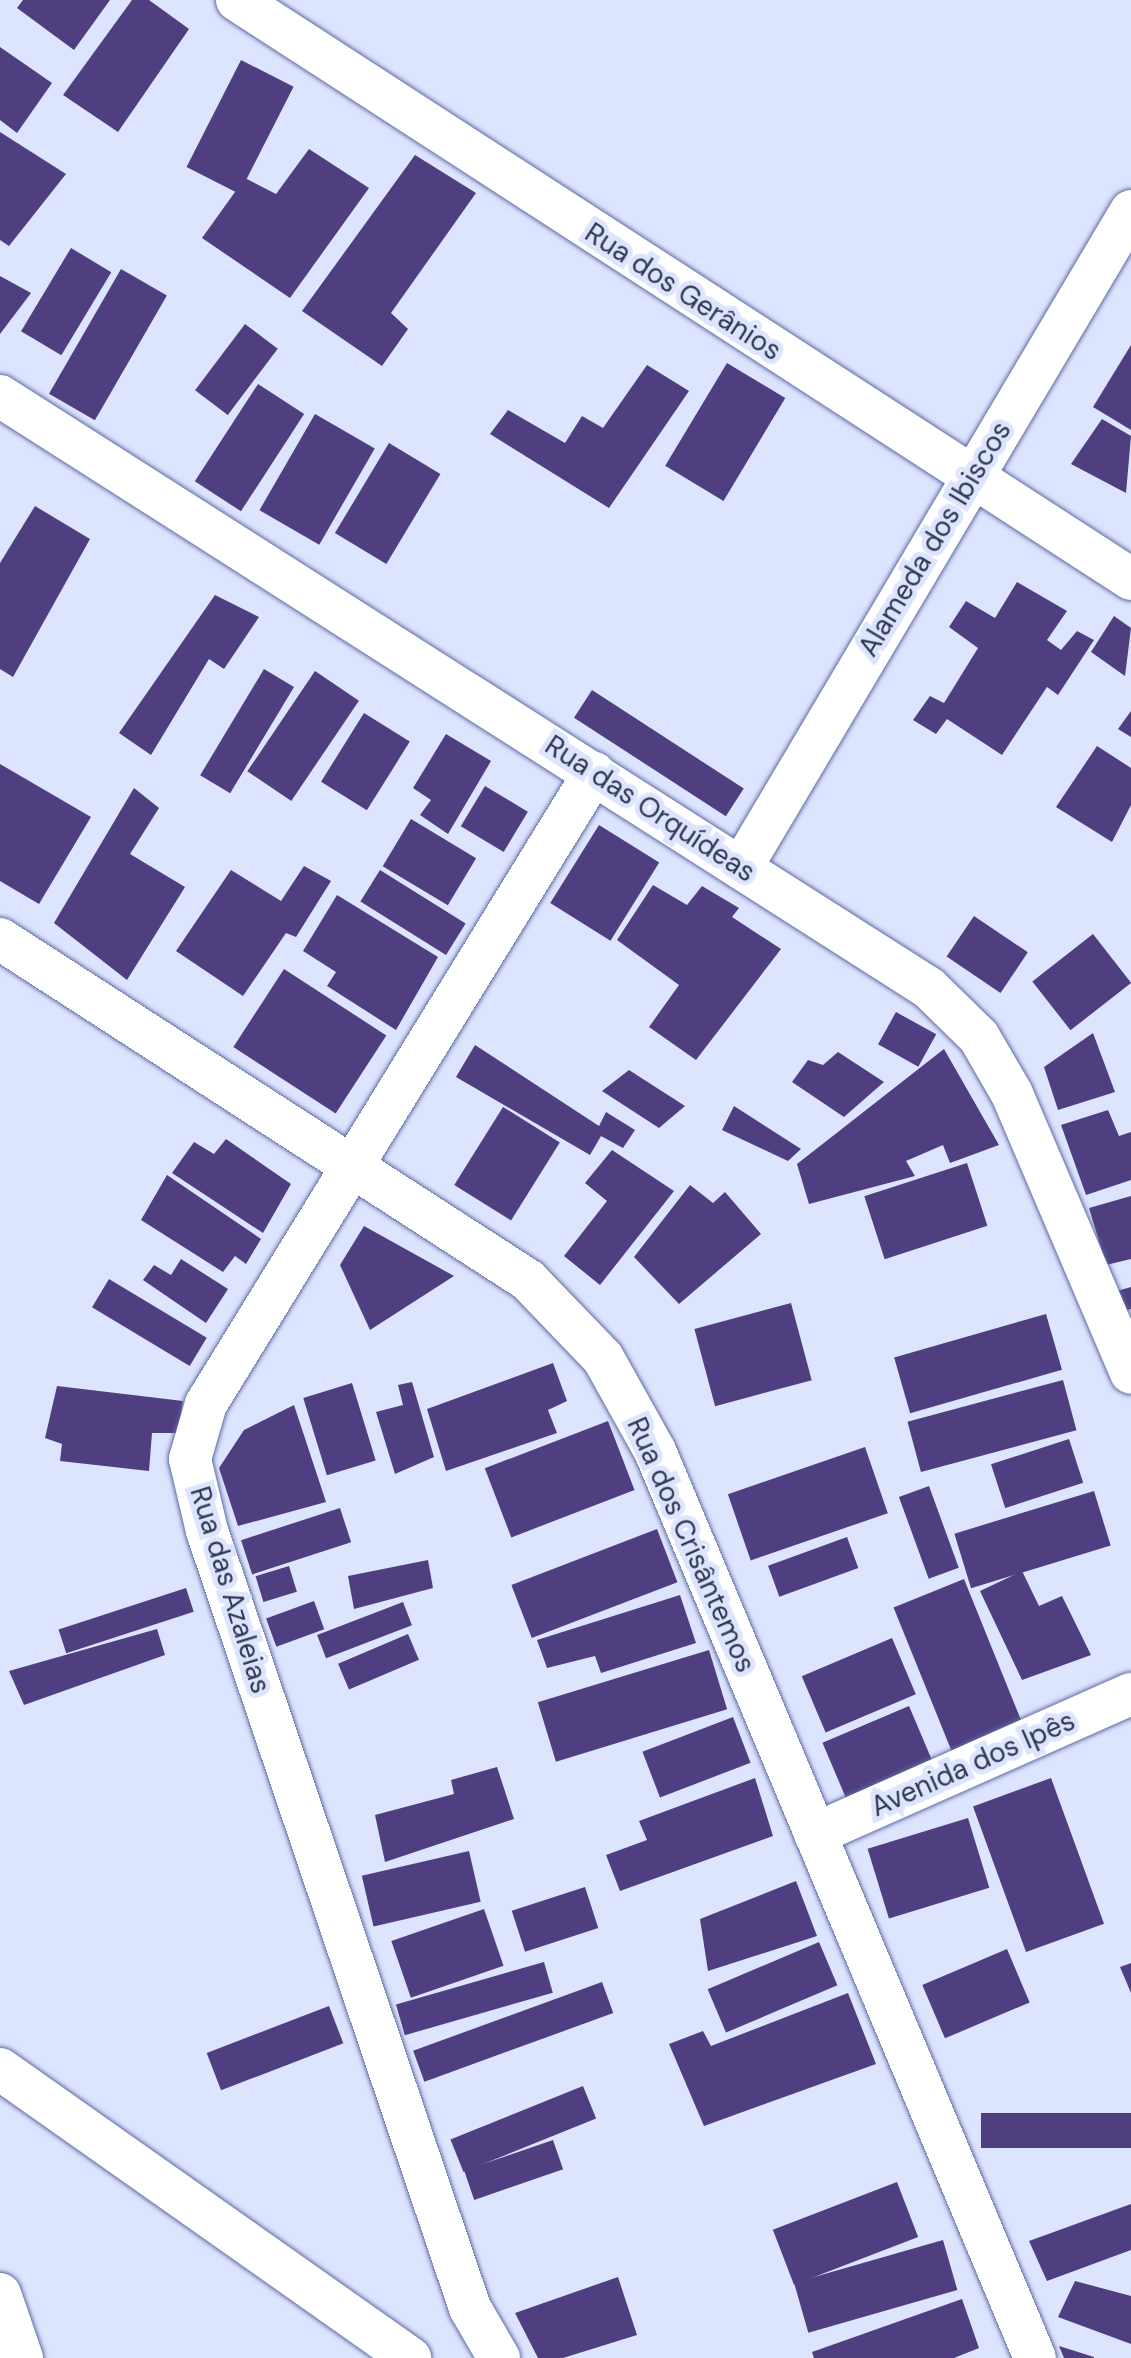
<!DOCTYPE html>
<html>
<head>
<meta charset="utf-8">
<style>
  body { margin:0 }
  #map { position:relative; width:1131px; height:2358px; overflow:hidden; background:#dde4fe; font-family:"DM Sans",sans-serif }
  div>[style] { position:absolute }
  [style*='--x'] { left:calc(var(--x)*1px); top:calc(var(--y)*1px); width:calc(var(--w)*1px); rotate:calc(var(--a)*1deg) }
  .building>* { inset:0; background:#4f3f80; transform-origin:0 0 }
  .roads { filter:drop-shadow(0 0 2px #5d6aa2) drop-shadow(0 0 2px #5d6aa2) }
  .minor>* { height:42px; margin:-21px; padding:0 21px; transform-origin:21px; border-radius:21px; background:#fff }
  span { translate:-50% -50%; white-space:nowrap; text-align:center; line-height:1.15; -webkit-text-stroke:10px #dde4fe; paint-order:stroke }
  .street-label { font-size:28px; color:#303750 }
</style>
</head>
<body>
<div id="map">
  <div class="building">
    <div style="clip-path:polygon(23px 0,110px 0,74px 50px,17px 8px)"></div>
    <div style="clip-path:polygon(132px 0,149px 0,189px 29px,118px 132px,63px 95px)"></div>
    <div style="clip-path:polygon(0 47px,52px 83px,17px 133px,0 120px)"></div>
    <div style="left:241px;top:60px;width:59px;height:120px;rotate:27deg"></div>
    <div style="clip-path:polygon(0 132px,66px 174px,9px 246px,0 240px)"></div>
    <div style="clip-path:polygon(309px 149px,369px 188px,290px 298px,202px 238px,245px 178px,276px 194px)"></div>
    <div style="clip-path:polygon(415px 155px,476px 193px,391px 313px,408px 329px,382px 366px,302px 311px)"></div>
    <div style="left:71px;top:248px;width:47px;height:97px;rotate:31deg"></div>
    <div style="left:121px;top:269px;width:53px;height:144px;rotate:30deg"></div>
    <div style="clip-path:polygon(0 276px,31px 293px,0 334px)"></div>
    <div style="left:245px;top:324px;width:41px;height:83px;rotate:37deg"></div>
    <div style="clip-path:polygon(1131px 345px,1131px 430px,1093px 407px)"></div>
    <div style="left:727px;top:363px;width:68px;height:120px;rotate:31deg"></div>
    <div style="clip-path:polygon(647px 365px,689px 391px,609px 508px,490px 434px,508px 410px,565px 443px,582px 416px,603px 428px)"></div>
    <div style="left:258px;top:384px;width:55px;height:116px;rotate:33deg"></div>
    <div style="left:315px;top:414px;width:69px;height:111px;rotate:30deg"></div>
    <div style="clip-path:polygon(1102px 419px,1131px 436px,1126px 493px,1071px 464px)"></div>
    <div style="left:389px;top:443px;width:60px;height:105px;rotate:31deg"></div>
    <div style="clip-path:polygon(35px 506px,90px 539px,13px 677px,0 669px,0 563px)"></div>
    <div style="clip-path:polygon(1017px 582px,1067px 611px,1047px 640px,1061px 650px,1077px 631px,1094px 640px,1058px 695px,1047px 687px,1002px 755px,947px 719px,936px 734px,913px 720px,930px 696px,944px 703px,978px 648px,949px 627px,966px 601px,995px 618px)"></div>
    <div style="clip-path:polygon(215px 595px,259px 617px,224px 669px,209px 659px,151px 755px,119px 733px)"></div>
    <div style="clip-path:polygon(1114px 616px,1131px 628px,1125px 676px,1091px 652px)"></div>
    <div style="left:264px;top:669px;width:35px;height:124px;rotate:31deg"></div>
    <div style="left:315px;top:671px;width:53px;height:121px;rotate:34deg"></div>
    <div style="left:592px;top:690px;width:181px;height:33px;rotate:33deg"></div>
    <div style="clip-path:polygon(1131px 711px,1131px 737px,1118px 729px)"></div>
    <div style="left:364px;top:713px;width:54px;height:81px;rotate:32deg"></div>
    <div style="clip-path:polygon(446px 734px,491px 761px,448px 834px,420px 815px,431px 800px,413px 788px)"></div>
    <div style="clip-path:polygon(1097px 746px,1131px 768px,1131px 805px,1112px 842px,1056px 807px)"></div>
    <div style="clip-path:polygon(0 764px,91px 817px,39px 904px,0 881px)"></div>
    <div style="left:485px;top:786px;width:50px;height:47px;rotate:31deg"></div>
    <div style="clip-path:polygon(134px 788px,159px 808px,130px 854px,185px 887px,127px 980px,54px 923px)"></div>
    <div style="left:411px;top:819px;width:76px;height:55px;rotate:31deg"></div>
    <div style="left:599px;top:825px;width:71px;height:92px;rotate:32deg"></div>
    <div style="clip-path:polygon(304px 866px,331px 881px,296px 937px,286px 933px,243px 996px,176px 951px,231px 870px,281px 901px)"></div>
    <div style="left:380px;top:870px;width:101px;height:37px;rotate:32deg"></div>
    <div style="clip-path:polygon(653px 885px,687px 905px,702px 886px,739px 908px,732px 917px,781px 949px,696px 1060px,649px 1027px,679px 985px,617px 940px)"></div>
    <div style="clip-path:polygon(337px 895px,438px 957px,396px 1030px,327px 986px,336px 972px,303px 951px)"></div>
    <div style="left:974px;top:916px;width:65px;height:49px;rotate:34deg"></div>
    <div style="left:1093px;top:934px;width:62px;height:77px;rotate:52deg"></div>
    <div style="left:284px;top:969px;width:122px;height:93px;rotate:33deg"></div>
    <div style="left:896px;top:1012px;width:46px;height:37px;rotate:29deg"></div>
    <div style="clip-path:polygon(1093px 1033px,1115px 1092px,1058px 1110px,1044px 1067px)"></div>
    <div style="clip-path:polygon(475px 1045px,599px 1126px,606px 1112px,635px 1130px,623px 1148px,601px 1136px,590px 1155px,456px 1077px)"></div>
    <div style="clip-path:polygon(944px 1049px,999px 1145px,950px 1163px,943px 1145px,906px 1161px,915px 1176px,809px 1204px,797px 1164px)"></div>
    <div style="clip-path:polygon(838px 1052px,884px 1082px,844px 1117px,792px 1082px,808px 1060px,823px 1065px)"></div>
    <div style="clip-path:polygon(629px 1070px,685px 1106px,659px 1128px,602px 1091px)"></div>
    <div style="clip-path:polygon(734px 1106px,801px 1149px,788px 1161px,722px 1130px)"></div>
    <div style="left:503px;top:1107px;width:67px;height:92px;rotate:32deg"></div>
    <div style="clip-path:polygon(1108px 1110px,1119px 1136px,1131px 1132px,1131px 1180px,1086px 1195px,1061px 1125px)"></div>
    <div style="clip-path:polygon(226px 1139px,291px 1184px,263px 1233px,172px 1173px,194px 1142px,214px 1154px)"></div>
    <div style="clip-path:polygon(612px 1150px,674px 1191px,600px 1285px,564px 1256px,607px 1201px,585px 1183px)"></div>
    <div style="left:967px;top:1163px;width:66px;height:108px;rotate:72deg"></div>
    <div style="clip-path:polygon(167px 1175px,261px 1239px,246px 1264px,235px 1256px,223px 1272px,141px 1220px)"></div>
    <div style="clip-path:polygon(690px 1185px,713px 1203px,725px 1192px,761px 1234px,679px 1304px,634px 1257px)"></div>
    <div style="clip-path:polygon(1131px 1196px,1131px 1259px,1106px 1265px,1089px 1208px)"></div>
    <div style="clip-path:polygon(364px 1226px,454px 1276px,370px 1330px,340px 1265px)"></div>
    <div style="clip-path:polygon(181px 1259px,228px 1289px,206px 1323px,143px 1280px,154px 1265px,171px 1275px)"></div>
    <div style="left:109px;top:1279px;width:114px;height:33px;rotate:31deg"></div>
    <div style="clip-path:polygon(1131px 1287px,1131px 1309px,1124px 1311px,1117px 1291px)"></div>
    <div style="left:791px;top:1303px;width:80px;height:100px;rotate:75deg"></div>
    <div style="left:1046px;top:1314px;width:58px;height:158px;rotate:74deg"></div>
    <div style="clip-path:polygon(553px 1363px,567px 1401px,548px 1410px,557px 1433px,446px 1471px,427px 1409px)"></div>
    <div style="left:1063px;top:1380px;width:52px;height:161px;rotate:75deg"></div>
    <div style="clip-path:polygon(412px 1382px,434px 1457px,395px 1474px,376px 1412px,403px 1405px,398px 1385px)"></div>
    <div style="left:352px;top:1383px;width:81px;height:51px;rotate:73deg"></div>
    <div style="clip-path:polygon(57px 1386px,183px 1401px,178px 1433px,152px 1433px,149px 1471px,60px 1461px,62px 1444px,45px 1438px)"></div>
    <div style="clip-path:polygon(294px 1405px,326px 1502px,238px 1526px,219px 1468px,244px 1430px)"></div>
    <div style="left:608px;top:1421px;width:74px;height:132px;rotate:69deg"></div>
    <div style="left:1069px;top:1439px;width:46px;height:82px;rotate:72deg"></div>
    <div style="left:865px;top:1447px;width:70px;height:145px;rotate:71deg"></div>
    <div style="left:929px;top:1486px;width:87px;height:32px;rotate:70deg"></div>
    <div style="left:1094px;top:1491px;width:57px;height:146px;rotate:73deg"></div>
    <div style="left:340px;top:1508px;width:36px;height:104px;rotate:72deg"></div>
    <div style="left:657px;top:1529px;width:57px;height:156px;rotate:69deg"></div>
    <div style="left:847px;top:1537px;width:33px;height:84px;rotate:70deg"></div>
    <div style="clip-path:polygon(428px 1560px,433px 1588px,354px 1609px,348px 1576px)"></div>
    <div style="left:289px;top:1566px;width:27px;height:35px;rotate:73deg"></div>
    <div style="clip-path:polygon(1022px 1571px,1039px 1606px,1062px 1596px,1091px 1655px,1022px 1680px,980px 1591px)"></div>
    <div style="left:964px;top:1579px;width:156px;height:76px;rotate:68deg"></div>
    <div style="left:186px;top:1588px;width:25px;height:134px;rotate:72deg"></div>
    <div style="clip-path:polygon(680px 1595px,696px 1643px,601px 1673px,595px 1656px,547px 1668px,537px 1640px)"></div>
    <div style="left:314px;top:1601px;width:30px;height:51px;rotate:70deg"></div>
    <div style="left:403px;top:1602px;width:25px;height:92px;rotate:69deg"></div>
    <div style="clip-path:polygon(157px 1629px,165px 1655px,24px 1705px,9px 1671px)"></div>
    <div style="left:408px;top:1634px;width:28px;height:76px;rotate:67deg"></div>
    <div style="left:892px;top:1638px;width:61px;height:98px;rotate:67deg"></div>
    <div style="left:709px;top:1650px;width:62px;height:179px;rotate:73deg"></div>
    <div style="left:909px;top:1706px;width:66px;height:94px;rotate:67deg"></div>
    <div style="left:733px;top:1717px;width:49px;height:97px;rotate:69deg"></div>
    <div style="clip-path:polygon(497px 1767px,514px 1819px,385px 1862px,375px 1815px,454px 1794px,451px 1780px)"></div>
    <div style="clip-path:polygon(755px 1778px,773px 1836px,620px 1891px,606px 1855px,647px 1840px,639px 1821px)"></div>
    <div style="left:1051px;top:1778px;width:155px;height:83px;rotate:70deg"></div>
    <div style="left:968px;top:1818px;width:73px;height:105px;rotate:73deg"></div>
    <div style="left:469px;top:1851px;width:52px;height:110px;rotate:77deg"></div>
    <div style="clip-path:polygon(796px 1881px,817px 1936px,708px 1971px,700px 1919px)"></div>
    <div style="left:585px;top:1887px;width:43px;height:77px;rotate:72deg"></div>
    <div style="left:484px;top:1909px;width:60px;height:98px;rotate:71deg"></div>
    <div style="left:819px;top:1942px;width:47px;height:121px;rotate:67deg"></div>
    <div style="left:1007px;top:1949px;width:58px;height:92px;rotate:67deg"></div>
    <div style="left:544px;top:1962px;width:32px;height:154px;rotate:74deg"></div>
    <div style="clip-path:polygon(1131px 1963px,1131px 1993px,1120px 1967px)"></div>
    <div style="left:602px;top:1982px;width:33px;height:201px;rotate:70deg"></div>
    <div style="clip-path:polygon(848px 1993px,876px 2064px,704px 2126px,669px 2044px,703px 2031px,711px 2046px)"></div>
    <div style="left:329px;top:2006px;width:40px;height:131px;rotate:69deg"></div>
    <div style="left:583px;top:2086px;width:35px;height:143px;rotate:68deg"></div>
    <div style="left:1131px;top:2113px;width:35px;height:150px;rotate:90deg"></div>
    <div style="left:553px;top:2140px;width:31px;height:94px;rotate:71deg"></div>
    <div style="left:897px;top:2182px;width:59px;height:133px;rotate:69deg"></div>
    <div style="clip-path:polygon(1131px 2204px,1131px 2250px,1047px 2281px,1029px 2241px)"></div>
    <div style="left:943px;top:2240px;width:52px;height:155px;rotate:74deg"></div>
    <div style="clip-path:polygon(618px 2277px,637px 2335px,563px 2358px,538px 2358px,515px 2313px)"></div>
    <div style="clip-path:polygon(1075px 2281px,1131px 2296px,1131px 2344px,1058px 2317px)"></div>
    <div style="clip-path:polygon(962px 2299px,979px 2348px,954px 2358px,814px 2358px,812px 2352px)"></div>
    <div style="clip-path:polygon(1059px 2346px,1094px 2357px,1094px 2358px,1064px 2358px)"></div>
  </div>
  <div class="roads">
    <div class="minor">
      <div style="--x:237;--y:0;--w:1065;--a:32.93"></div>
      <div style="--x:0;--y:396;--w:1102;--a:32.51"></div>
      <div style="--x:929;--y:988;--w:70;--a:44.4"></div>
      <div style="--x:979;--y:1037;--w:66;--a:59.9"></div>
      <div style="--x:1012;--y:1094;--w:303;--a:66.9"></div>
      <div style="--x:741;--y:868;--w:764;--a:-59.31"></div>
      <div style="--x:0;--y:939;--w:629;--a:32.86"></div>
      <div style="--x:528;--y:1280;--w:108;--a:46.1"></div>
      <div style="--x:603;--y:1358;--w:107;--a:60.8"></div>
      <div style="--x:655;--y:1451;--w:983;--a:67.27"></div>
      <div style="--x:815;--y:1834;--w:346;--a:-23.9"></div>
      <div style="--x:0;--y:2069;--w:502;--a:35.18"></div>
      <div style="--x:0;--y:2294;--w:68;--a:71"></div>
      <div style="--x:499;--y:2358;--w:58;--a:-120.1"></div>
      <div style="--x:470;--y:2308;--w:820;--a:-108.7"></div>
      <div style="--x:207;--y:1531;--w:74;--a:-103.3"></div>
      <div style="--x:190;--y:1459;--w:57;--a:-73.8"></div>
      <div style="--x:206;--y:1404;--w:741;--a:-58.41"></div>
    </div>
  </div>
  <div class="street-label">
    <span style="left:683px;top:292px;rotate:33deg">Rua dos Gerânios</span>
    <span style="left:935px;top:539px;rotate:-59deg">Alameda dos Ibiscos</span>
    <span style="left:650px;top:809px;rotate:33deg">Rua das Orquídeas</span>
    <span style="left:691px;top:1545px;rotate:66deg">Rua dos Crisântemos</span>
    <span style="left:230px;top:1590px;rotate:73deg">Rua das Azaleias</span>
    <span style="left:973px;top:1764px;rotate:-24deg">Avenida dos Ipês</span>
  </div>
</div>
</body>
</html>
